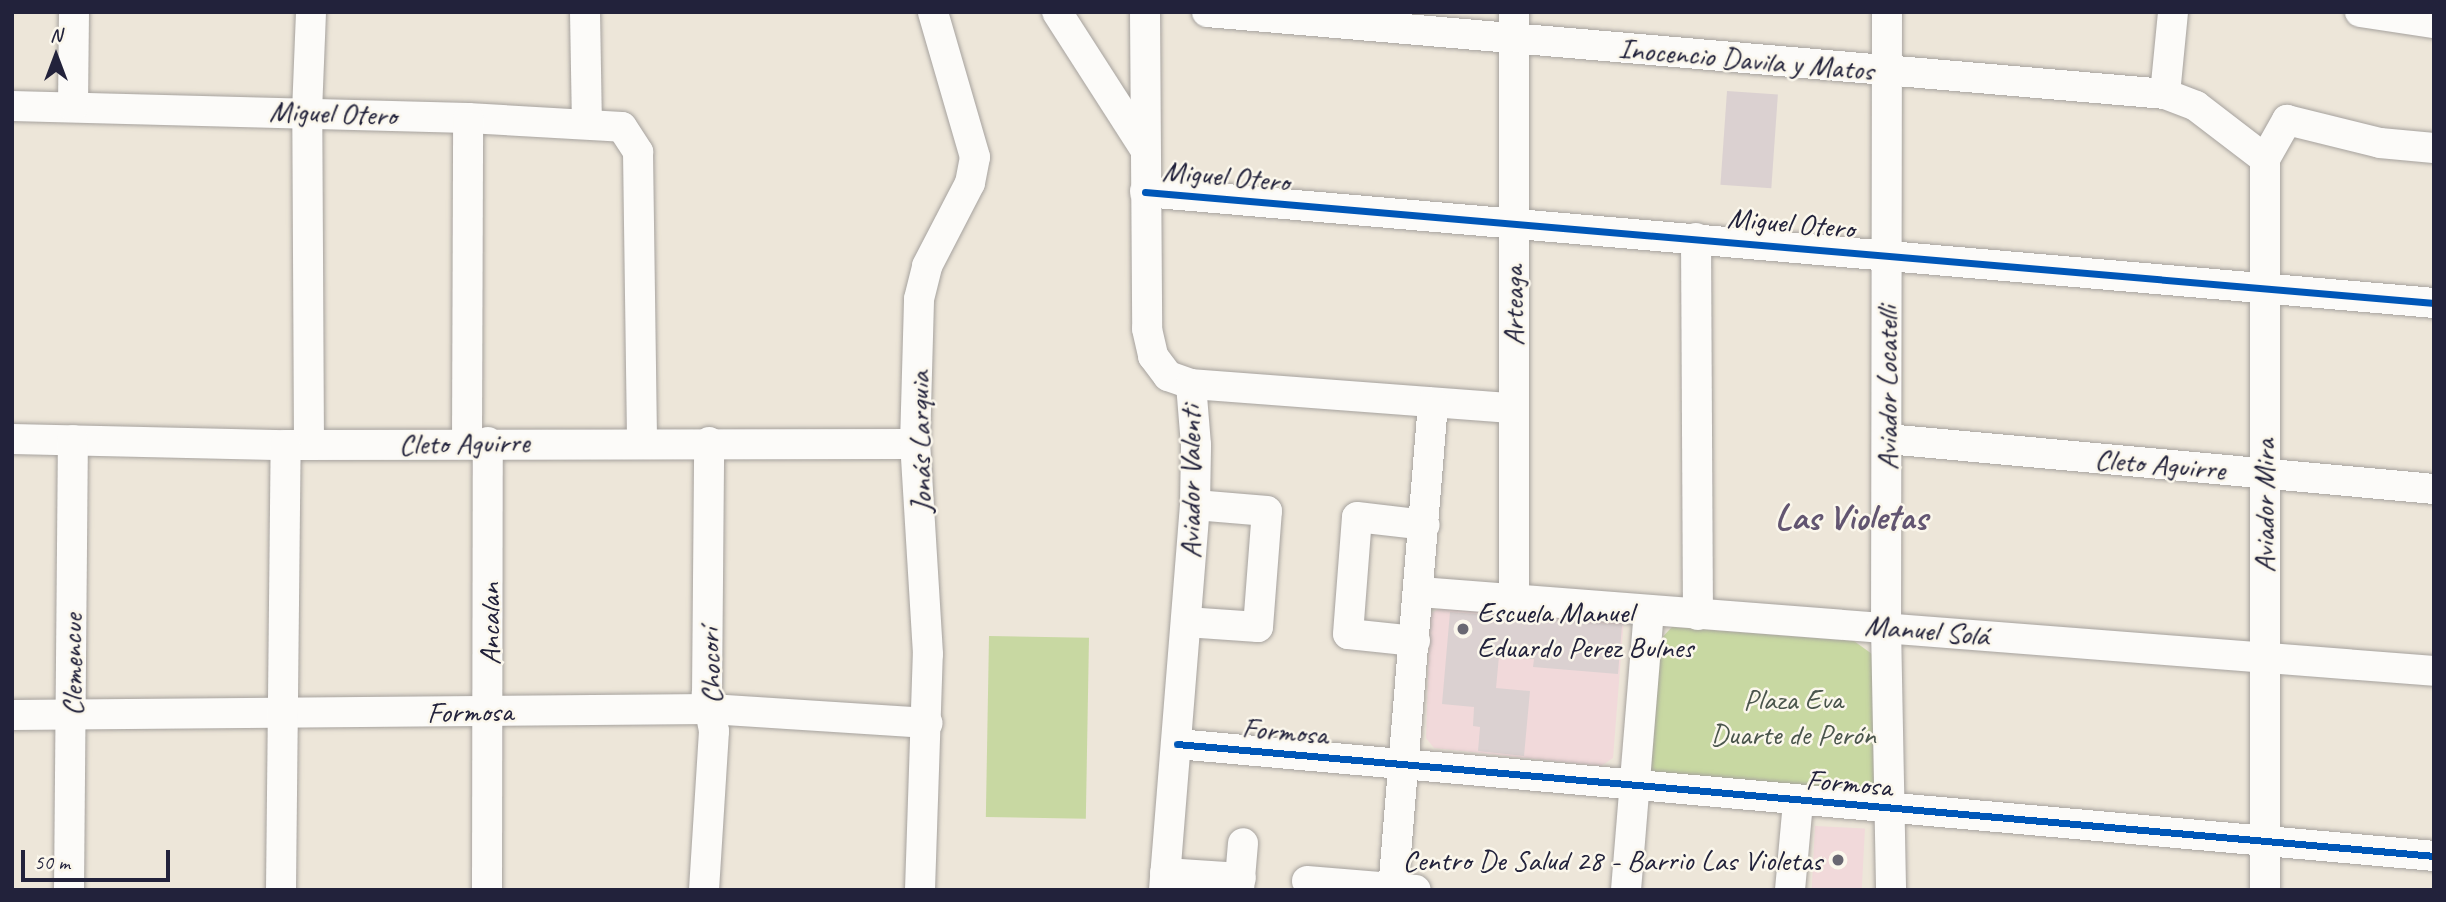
<!DOCTYPE html>
<html>
<head>
<meta charset="utf-8">
<style>
  body { margin:0 }
  #map { position:relative; width:2446px; height:902px; overflow:hidden; background:#ede6d9; font-family:Caveat,sans-serif }
  div>[style] { position:absolute }
  [style*='--x'] { left:calc(var(--x)*1px); top:calc(var(--y)*1px); width:calc(var(--w)*1px); rotate:calc(var(--a)*1deg) }
  .built>* { inset:0; background:#f1d9da; transform-origin:0 0 }
  .green>* { inset:0; background:#c8d8a2; transform-origin:0 0 }
  .building>* { inset:0; background:#dbd1d1; transform-origin:0 0 }
  .roads { filter:drop-shadow(0 0 2px #a6a29e) drop-shadow(0 0 2px #a6a29e) }
  .minor>* { height:30px; margin:-15px; padding:0 15px; transform-origin:15px; border-radius:15px; background:#fcfbf9 }
  .cycleway>* { height:7px; margin:-3.5px; padding:0 3.5px; transform-origin:3.5px; border-radius:3.5px; background:#0057b8 }
  .dots>* { width:19px; height:19px; translate:-50% -50%; box-sizing:border-box; border:4px solid #fbf7ec; border-radius:50% }
  span { translate:-50% -50%; white-space:nowrap; text-align:center; line-height:1.15; -webkit-text-stroke:5px #fbf7ec; paint-order:stroke }
  .street-label { font-size:30px; color:#22223b }
  .poi-label { font-size:30px; color:#22223b }
  .left { translate:0 -50%; text-align:left }
  .right { translate:-100% -50%; text-align:right }
  .park-label { font-size:30px; color:#4a554c }
  .district-label { font-size:37px; color:#625571; font-weight:700 }
  .frame { position:absolute; inset:0; border:14px solid #22223b; pointer-events:none }
  .north { position:absolute; left:21px; top:21px; width:70px; height:70px; -webkit-text-stroke:5px #fbf7ec; paint-order:stroke; rotate:0deg; font-size:19px; font-weight:700; line-height:28px; text-align:center; color:#22223b }
  .north::after { content:''; display:block; margin:auto; width:24px; height:32px; background:#22223b; clip-path:polygon(50% 0,100% 100%,50% 72%,0 100%) }
  .scale { position:absolute; left:21px; top:850px; width:149px; height:32px; box-sizing:border-box; border:4px solid #22223b; border-top:0; padding-left:9px; font-size:21px; line-height:24px; white-space:nowrap; color:#22223b; -webkit-text-stroke:5px #fbf7ec; paint-order:stroke }
</style>
</head>
<body>
<div id="map">
  <div class="built">
    <div style="clip-path:polygon(1448px 603px,1624px 618px,1613px 758px,1601px 766px,1434px 748px,1426px 738px,1430px 614px)"></div>
    <div style="left:1815px;top:826px;width:50px;height:64px;rotate:3deg"></div>
  </div>
  <div class="green">
    <div style="clip-path:polygon(1672px 627px,1854px 641px,1872px 654px,1874px 791px,1655px 782px,1646px 768px,1657px 643px)"></div>
    <div style="left:989px;top:636px;width:100px;height:181px;rotate:1deg"></div>
  </div>
  <div class="building">
    <div style="left:1727px;top:91px;width:51px;height:94px;rotate:4deg"></div>
    <div style="clip-path:polygon(1450px 612px,1622px 625px,1618px 674px,1533px 667px,1534px 659px,1499px 656px,1496px 688px,1530px 691px,1524px 756px,1478px 751px,1480px 727px,1473px 726px,1474px 707px,1442px 704px)"></div>
  </div>
  <div class="roads">
    <div class="minor">
      <div style="--x:585;--y:12;--w:111;--a:89"></div>
      <div style="--x:1057;--y:12;--w:163;--a:57.3"></div>
      <div style="--x:1145;--y:12;--w:317;--a:89.6"></div>
      <div style="--x:1147;--y:329;--w:28;--a:77"></div>
      <div style="--x:1153;--y:356;--w:25;--a:53"></div>
      <div style="--x:1168;--y:376;--w:24;--a:19"></div>
      <div style="--x:1191;--y:384;--w:323;--a:4.3"></div>
      <div style="--x:1207;--y:12;--w:962;--a:4.89"></div>
      <div style="--x:2165;--y:94;--w:33;--a:21"></div>
      <div style="--x:2196;--y:106;--w:87;--a:37.5"></div>
      <div style="--x:1514;--y:12;--w:587;--a:90"></div>
      <div style="--x:1887;--y:12;--w:614;--a:90.09"></div>
      <div style="--x:1886;--y:626;--w:264;--a:88.9"></div>
      <div style="--x:2360;--y:12;--w:75;--a:8.5"></div>
      <div style="--x:2165;--y:94;--w:82;--a:-84.4"></div>
      <div style="--x:12;--y:106;--w:456;--a:1.5"></div>
      <div style="--x:468;--y:118;--w:154;--a:3.3"></div>
      <div style="--x:622;--y:127;--w:30;--a:57"></div>
      <div style="--x:638;--y:152;--w:291;--a:89.2"></div>
      <div style="--x:73;--y:107;--w:95;--a:-89.4"></div>
      <div style="--x:1145;--y:192;--w:1294;--a:4.92"></div>
      <div style="--x:1696;--y:238;--w:377;--a:89.7"></div>
      <div style="--x:12;--y:439;--w:274;--a:1.3"></div>
      <div style="--x:286;--y:445;--w:629;--a:-0.09"></div>
      <div style="--x:1887;--y:439;--w:549;--a:5.22"></div>
      <div style="--x:467;--y:442;--w:324;--a:-89.8"></div>
      <div style="--x:309;--y:445;--w:333;--a:-90.3"></div>
      <div style="--x:307;--y:112;--w:100;--a:-87.7"></div>
      <div style="--x:1420;--y:592;--w:1017;--a:4.45"></div>
      <div style="--x:1186;--y:622;--w:72;--a:4"></div>
      <div style="--x:1258;--y:627;--w:116;--a:-85.6"></div>
      <div style="--x:1267;--y:511;--w:72;--a:-175.2"></div>
      <div style="--x:1415;--y:641;--w:67;--a:-174"></div>
      <div style="--x:1348;--y:634;--w:117;--a:-85.6"></div>
      <div style="--x:1357;--y:517;--w:68;--a:6.7"></div>
      <div style="--x:12;--y:715;--w:698;--a:-0.49"></div>
      <div style="--x:710;--y:709;--w:218;--a:3.7"></div>
      <div style="--x:1177;--y:744;--w:1262;--a:5.09"></div>
      <div style="--x:1165;--y:873;--w:76;--a:3.8"></div>
      <div style="--x:1307;--y:881;--w:109;--a:4.7"></div>
      <div style="--x:69;--y:890;--w:450;--a:-89.5"></div>
      <div style="--x:281;--y:890;--w:445;--a:-89.4"></div>
      <div style="--x:487;--y:890;--w:448;--a:-89.9"></div>
      <div style="--x:704;--y:890;--w:159;--a:-86.4"></div>
      <div style="--x:714;--y:731;--w:38;--a:-101"></div>
      <div style="--x:707;--y:694;--w:252;--a:-89.5"></div>
      <div style="--x:920;--y:890;--w:236;--a:-88.1"></div>
      <div style="--x:928;--y:654;--w:210;--a:-93.5"></div>
      <div style="--x:915;--y:444;--w:145;--a:-88.4"></div>
      <div style="--x:919;--y:299;--w:34;--a:-76"></div>
      <div style="--x:927;--y:266;--w:93;--a:-62.6"></div>
      <div style="--x:970;--y:183;--w:26;--a:-79"></div>
      <div style="--x:975;--y:157;--w:151;--a:-106.2"></div>
      <div style="--x:1164;--y:890;--w:386;--a:-85.4"></div>
      <div style="--x:1195;--y:505;--w:60;--a:-89"></div>
      <div style="--x:1196;--y:445;--w:61;--a:-94.7"></div>
      <div style="--x:1239;--y:890;--w:47;--a:-85.1"></div>
      <div style="--x:1393;--y:890;--w:489;--a:-85.3"></div>
      <div style="--x:1626;--y:890;--w:280;--a:-85.3"></div>
      <div style="--x:1790;--y:890;--w:88;--a:-84.8"></div>
      <div style="--x:2265;--y:890;--w:731;--a:-90"></div>
      <div style="--x:2265;--y:159;--w:45;--a:-60.6"></div>
      <div style="--x:2287;--y:120;--w:96;--a:13.9"></div>
      <div style="--x:2380;--y:143;--w:54;--a:5.3"></div>
    </div>
  </div>
  <div class="cycleway">
    <div style="--x:1145;--y:192;--w:1294;--a:4.92"></div>
    <div style="--x:1177;--y:744;--w:1262;--a:5.09"></div>
  </div>
  <div class="dots">
    <div style="left:1463px;top:629px;background:#696772"></div>
    <div style="left:1838px;top:860px;background:#696772"></div>
  </div>
  <div class="street-label">
    <span style="left:1746px;top:59px;rotate:5deg">Inocencio Davila y Matos</span>
    <span style="left:333px;top:113px;rotate:2deg">Miguel Otero</span>
    <span style="left:1226px;top:176px;rotate:5deg">Miguel Otero</span>
    <span style="left:1791px;top:223px;rotate:5deg">Miguel Otero</span>
    <span style="left:1513px;top:306px;rotate:-90deg">Arteaga</span>
    <span style="left:1887px;top:388px;rotate:-90deg">Aviador Locatelli</span>
    <span style="left:920px;top:442px;rotate:-91deg">Jonás Larquia</span>
    <span style="left:464px;top:443px;rotate:-1deg">Cleto Aguirre</span>
    <span style="left:2160px;top:464px;rotate:5deg">Cleto Aguirre</span>
    <span style="left:1190px;top:482px;rotate:-90deg">Aviador Valenti</span>
    <span style="left:2264px;top:506px;rotate:-90deg">Aviador Mira</span>
    <span style="left:489px;top:624px;rotate:-90deg">Ancalan</span>
    <span style="left:1927px;top:630px;rotate:5deg">Manuel Solá</span>
    <span style="left:72px;top:665px;rotate:-90deg">Clemencue</span>
    <span style="left:710px;top:666px;rotate:-92deg">Chocorí</span>
    <span style="left:470px;top:712px;rotate:-1deg">Formosa</span>
    <span style="left:1285px;top:731px;rotate:5deg">Formosa</span>
    <span style="left:1849px;top:783px;rotate:5deg">Formosa</span>
  </div>
  <div class="poi-label">
    <span class="left" style="left:1477px;top:629px">Escuela Manuel<br>Eduardo Perez Bulnes</span>
    <span class="right" style="left:1822px;top:860px">Centro De Salud 28 - Barrio Las Violetas</span>
  </div>
  <div class="park-label">
    <span style="left:1793px;top:716px">Plaza Eva<br>Duarte de Perón</span>
  </div>
  <div class="district-label">
    <span style="left:1851px;top:517px">Las Violetas</span>
  </div>
  <div class="frame"></div>
  <div class="north">N</div>
  <div class="scale">50 m</div>
</div>
</body>
</html>
